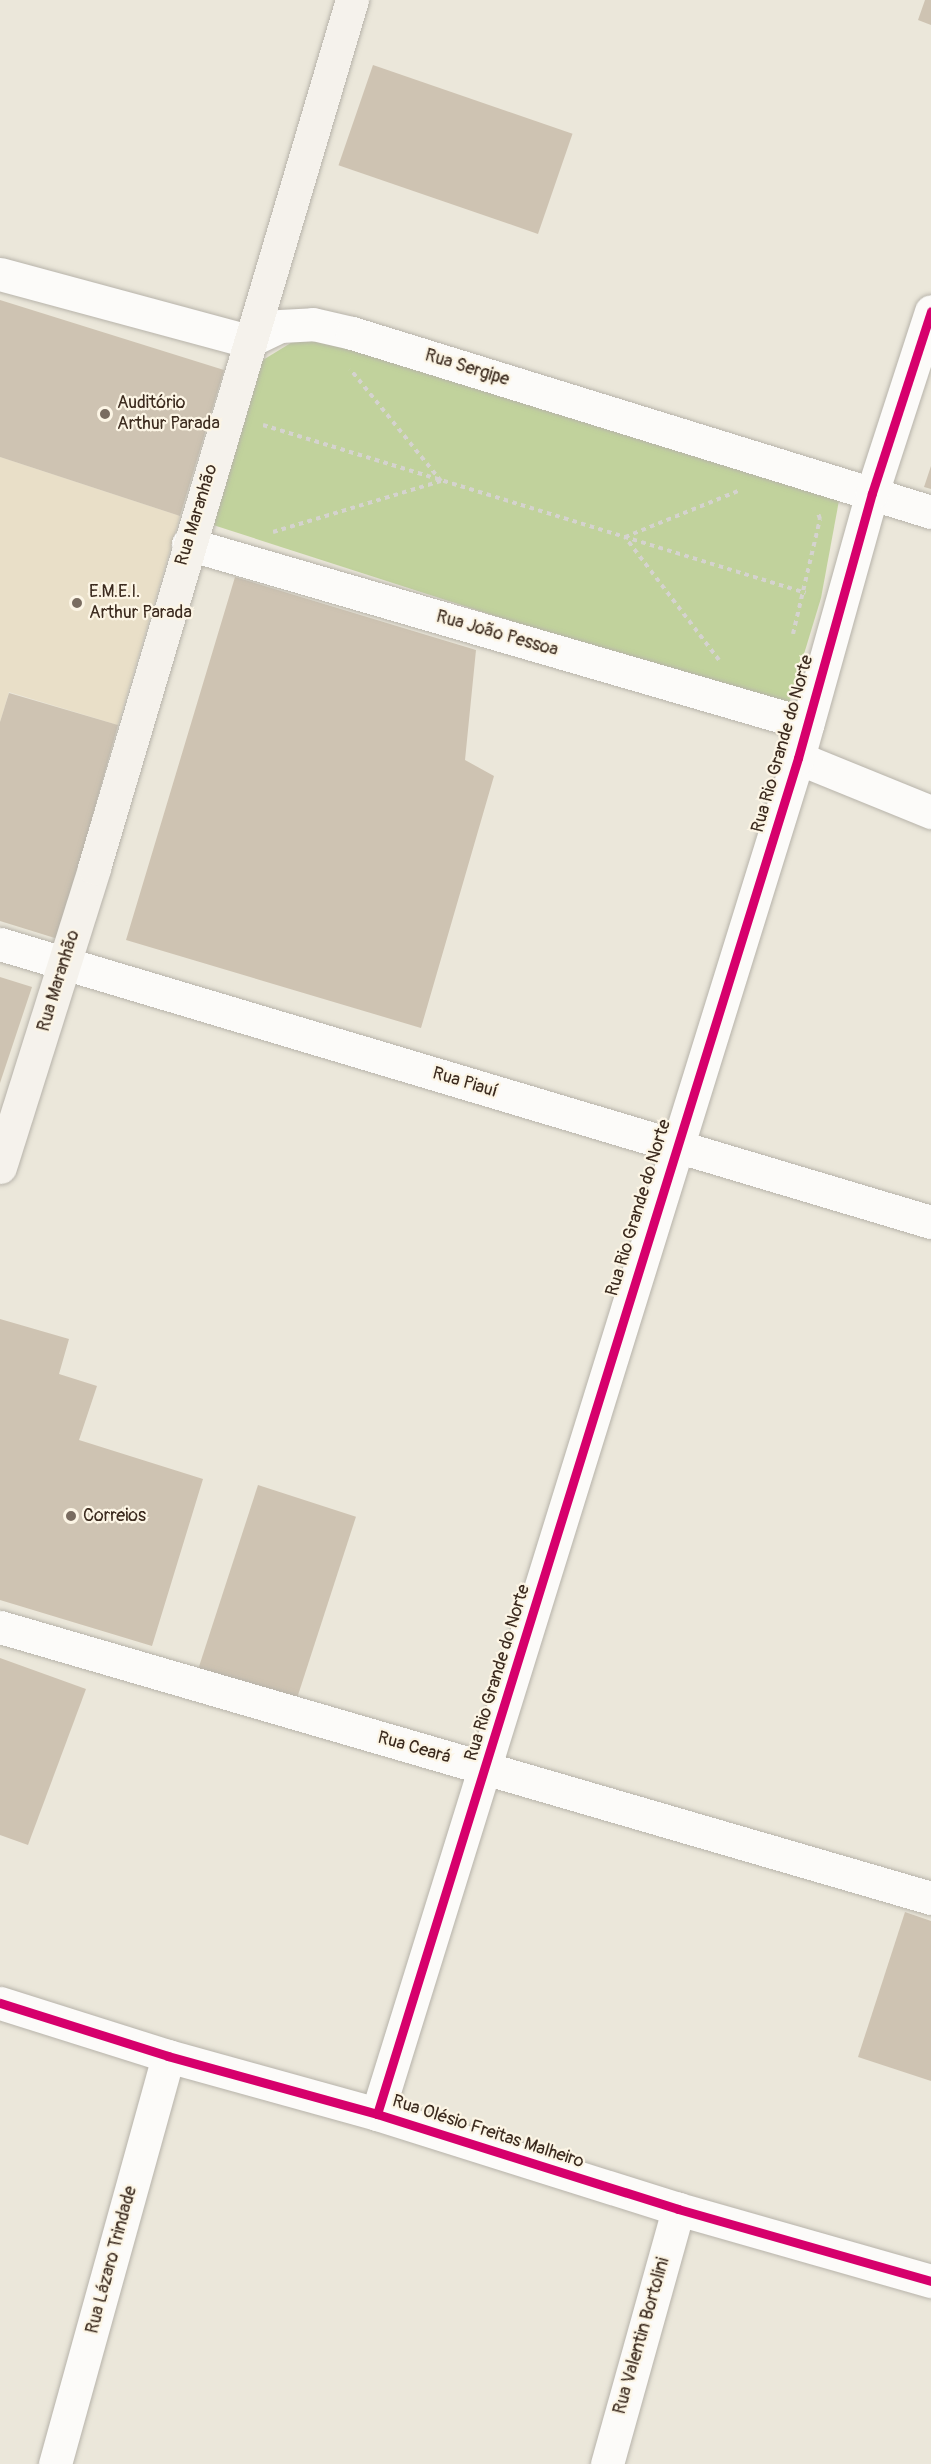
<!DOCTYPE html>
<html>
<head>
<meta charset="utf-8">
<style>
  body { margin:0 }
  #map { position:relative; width:931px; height:2464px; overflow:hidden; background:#ebe7da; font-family:Pangolin,sans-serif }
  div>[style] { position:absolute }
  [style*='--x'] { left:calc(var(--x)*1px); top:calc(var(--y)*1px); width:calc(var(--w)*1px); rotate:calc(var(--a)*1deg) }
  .built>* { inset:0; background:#e9dfc8 }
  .green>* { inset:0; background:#c1d29c }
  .building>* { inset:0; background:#cec3b2; transform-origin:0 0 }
  .path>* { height:4px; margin-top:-2px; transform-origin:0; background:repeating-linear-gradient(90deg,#d5d3cf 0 4.5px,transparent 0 9px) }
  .roads { filter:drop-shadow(0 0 2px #b7b3aa) drop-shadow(0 0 2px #b7b3aa) }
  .minor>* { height:33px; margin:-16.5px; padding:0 16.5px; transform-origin:16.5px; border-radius:16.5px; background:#fcfbf9 }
  .secondary>* { height:33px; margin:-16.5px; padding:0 16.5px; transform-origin:16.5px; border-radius:16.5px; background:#f5f2ec }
  .cycleway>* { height:9px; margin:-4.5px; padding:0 4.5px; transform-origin:4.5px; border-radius:4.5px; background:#d6006c }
  .dots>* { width:16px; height:16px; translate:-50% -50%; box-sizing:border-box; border:3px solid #fcf5e5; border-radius:50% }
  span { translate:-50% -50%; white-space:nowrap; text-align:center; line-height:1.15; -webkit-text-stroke:4.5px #fcf5e5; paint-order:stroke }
  .street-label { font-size:18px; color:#3b2a1e }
  .poi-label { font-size:18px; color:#3b2a1e }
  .left { translate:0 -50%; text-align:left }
</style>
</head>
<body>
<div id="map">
  <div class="built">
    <div style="clip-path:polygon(0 457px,180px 516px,118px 725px,9px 692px,0 722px)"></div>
  </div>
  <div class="green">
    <div style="clip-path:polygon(312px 330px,840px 495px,821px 598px,787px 710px,207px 523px,250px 368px)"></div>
  </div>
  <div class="building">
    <div style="clip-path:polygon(925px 0,931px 0,931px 25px,918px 20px)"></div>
    <div style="left:373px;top:65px;width:211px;height:106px;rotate:19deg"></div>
    <div style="clip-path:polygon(0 300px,224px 370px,180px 516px,0 457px)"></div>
    <div style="clip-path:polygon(931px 466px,931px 489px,924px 487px)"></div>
    <div style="clip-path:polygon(235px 577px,476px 650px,465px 760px,494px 776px,421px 1028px,126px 940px)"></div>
    <div style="clip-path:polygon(9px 693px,118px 725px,58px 939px,0 921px,0 722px)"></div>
    <div style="clip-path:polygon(0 977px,32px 987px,0 1083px)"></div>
    <div style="clip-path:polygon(0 1319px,69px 1339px,59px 1374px,97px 1386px,79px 1440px,203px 1479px,152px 1646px,0 1600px)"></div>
    <div style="left:258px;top:1485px;width:103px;height:195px;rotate:18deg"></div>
    <div style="clip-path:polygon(0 1658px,86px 1689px,28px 1845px,0 1835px)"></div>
    <div style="clip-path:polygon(905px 1912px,931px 1921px,931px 2081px,858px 2057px)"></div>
  </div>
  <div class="path">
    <div style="--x:263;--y:425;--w:568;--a:17.19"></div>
    <div style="--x:273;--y:532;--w:176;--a:-16.9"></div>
    <div style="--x:441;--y:481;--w:144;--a:-129.1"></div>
    <div style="--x:793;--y:634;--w:118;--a:-76.8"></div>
    <div style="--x:820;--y:519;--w:6;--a:-108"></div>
    <div style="--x:719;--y:660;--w:155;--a:-127.4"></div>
    <div style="--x:625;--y:537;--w:125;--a:-22.1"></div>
  </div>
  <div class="roads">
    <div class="minor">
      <div style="--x:0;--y:274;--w:258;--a:15.1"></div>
      <div style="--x:249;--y:341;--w:34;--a:-26"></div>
      <div style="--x:280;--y:326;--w:33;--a:-3"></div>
      <div style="--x:313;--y:324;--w:40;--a:13"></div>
      <div style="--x:352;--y:333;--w:606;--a:17.18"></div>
      <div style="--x:188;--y:544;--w:645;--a:16.21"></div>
      <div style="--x:798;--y:758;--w:144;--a:22.1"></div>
      <div style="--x:0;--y:944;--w:972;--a:16.63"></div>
      <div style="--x:0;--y:1627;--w:970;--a:16.23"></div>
      <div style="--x:0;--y:2003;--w:176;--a:17.5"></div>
      <div style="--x:168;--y:2056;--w:217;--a:15.5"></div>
      <div style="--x:377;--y:2114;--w:316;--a:17.5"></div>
      <div style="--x:678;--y:2209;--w:263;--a:15.9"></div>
      <div style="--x:377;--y:2114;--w:1420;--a:-72.75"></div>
      <div style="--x:798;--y:758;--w:275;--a:-74.4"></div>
      <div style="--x:872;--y:493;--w:191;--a:-72"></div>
      <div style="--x:55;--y:2464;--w:423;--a:-74.5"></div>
      <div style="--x:607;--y:2464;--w:265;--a:-74.4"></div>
    </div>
    <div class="secondary">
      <div style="--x:0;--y:1167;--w:313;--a:-72.5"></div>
      <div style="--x:94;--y:868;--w:906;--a:-73.45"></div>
    </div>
  </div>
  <div class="cycleway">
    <div style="--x:0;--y:2003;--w:176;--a:17.5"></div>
    <div style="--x:168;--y:2056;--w:217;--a:15.5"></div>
    <div style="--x:377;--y:2114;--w:316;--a:17.5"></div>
    <div style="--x:678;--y:2209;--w:263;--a:15.9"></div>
    <div style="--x:377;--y:2114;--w:1420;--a:-72.75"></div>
    <div style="--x:798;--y:758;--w:275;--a:-74.4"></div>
    <div style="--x:872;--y:493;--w:191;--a:-72"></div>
  </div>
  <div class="dots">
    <div style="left:105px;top:414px;background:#796c60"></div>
    <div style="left:77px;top:603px;background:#796c60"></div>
    <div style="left:71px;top:1516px;background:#796c60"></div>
  </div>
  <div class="street-label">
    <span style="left:467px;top:368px;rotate:17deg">Rua Sergipe</span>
    <span style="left:197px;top:515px;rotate:-73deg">Rua Maranhão</span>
    <span style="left:497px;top:634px;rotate:16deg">Rua João Pessoa</span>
    <span style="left:783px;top:744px;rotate:-74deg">Rua Rio Grande do Norte</span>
    <span style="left:59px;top:981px;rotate:-73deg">Rua Maranhão</span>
    <span style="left:465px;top:1083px;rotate:17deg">Rua Piauí</span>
    <span style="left:639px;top:1208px;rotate:-73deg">Rua Rio Grande do Norte</span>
    <span style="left:498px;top:1673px;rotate:-73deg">Rua Rio Grande do Norte</span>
    <span style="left:414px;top:1748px;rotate:16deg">Rua Ceará</span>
    <span style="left:488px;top:2132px;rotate:18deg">Rua Olésio Freitas Malheiro</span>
    <span style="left:112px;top:2260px;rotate:-75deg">Rua Lázaro Trindade</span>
    <span style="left:642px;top:2336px;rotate:-74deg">Rua Valentin Bortolini</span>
  </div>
  <div class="poi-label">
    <span class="left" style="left:117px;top:414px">Auditório<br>Arthur Parada</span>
    <span class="left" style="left:89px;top:603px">E.M.E.I.<br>Arthur Parada</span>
    <span class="left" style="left:83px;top:1516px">Correios</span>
  </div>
</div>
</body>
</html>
